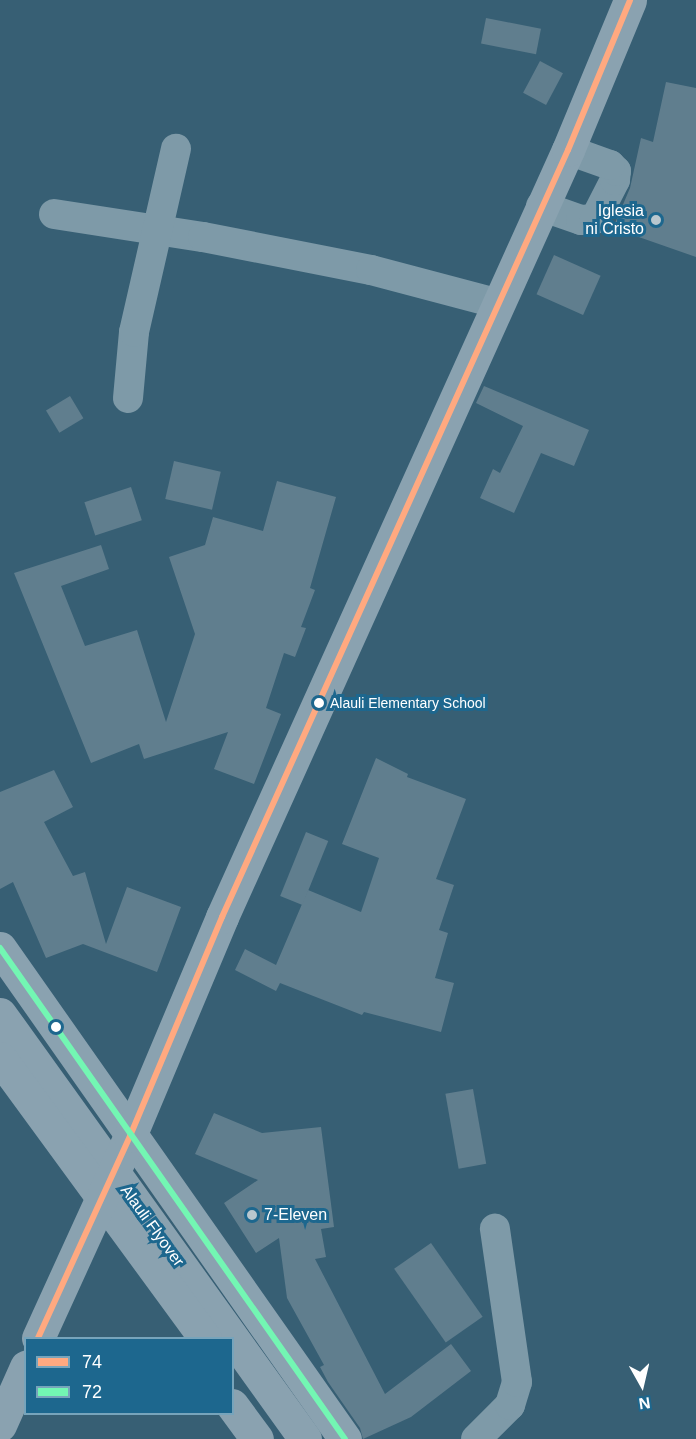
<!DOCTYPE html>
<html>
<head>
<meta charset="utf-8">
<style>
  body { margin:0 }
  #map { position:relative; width:696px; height:1439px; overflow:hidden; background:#375f74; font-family:Helvetica,sans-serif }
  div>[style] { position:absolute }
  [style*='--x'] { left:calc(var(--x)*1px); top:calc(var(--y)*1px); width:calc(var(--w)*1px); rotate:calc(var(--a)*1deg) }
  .building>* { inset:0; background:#607e8e; transform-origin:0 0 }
  .minor>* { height:30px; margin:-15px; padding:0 15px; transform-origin:15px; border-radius:15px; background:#7e9aa8 }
  .major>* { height:33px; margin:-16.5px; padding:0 16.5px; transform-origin:16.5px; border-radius:16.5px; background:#8aa2b0 }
  .bus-1>* { height:6px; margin:-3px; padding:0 3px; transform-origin:3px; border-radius:3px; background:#ffa980 }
  .bus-2>* { height:6px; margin:-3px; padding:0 3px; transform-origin:3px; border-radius:3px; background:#73f6b3 }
  .dots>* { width:16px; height:16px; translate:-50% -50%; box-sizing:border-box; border:3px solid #1d678e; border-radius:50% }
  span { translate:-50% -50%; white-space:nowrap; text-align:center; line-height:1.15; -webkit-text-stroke:6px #1d678e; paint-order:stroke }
  .bus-label { font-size:14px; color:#fff }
  .left { translate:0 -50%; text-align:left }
  .poi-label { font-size:16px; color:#fff }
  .right { translate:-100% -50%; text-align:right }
  .street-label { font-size:16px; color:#fff }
  .legend { position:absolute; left:24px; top:1337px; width:210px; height:78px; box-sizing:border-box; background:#1d678e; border:2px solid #77a4bb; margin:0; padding:8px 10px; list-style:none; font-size:18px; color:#fff }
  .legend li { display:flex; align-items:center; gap:12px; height:30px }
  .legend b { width:30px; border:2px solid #77a4bb }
  .north { position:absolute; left:612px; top:1355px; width:60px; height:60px; -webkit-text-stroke:4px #1d678e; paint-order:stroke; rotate:172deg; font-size:16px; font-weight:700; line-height:24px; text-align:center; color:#fff }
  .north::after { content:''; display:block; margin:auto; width:21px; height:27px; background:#fff; clip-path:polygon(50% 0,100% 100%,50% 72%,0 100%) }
</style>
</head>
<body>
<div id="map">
  <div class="building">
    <div style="left:486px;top:18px;width:56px;height:26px;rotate:11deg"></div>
    <div style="left:540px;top:61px;width:26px;height:36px;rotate:28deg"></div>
    <div style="clip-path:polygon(666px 82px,696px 88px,696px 257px,613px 228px,630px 188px,641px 138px,653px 142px)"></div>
    <div style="left:554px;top:255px;width:51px;height:43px;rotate:24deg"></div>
    <div style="clip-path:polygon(484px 386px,589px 430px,574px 466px,541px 453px,514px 513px,480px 498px,493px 469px,500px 473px,523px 426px,476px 403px)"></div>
    <div style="left:70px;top:396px;width:26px;height:28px;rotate:59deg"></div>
    <div style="left:174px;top:461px;width:48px;height:39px;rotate:13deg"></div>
    <div style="clip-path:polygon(277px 481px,336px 497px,310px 588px,315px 590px,301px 627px,306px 628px,295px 657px,284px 653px,266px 708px,281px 714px,254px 784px,214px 769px,228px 732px,144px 759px,139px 744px,91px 763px,14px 573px,101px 545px,109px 569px,61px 586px,85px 646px,137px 630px,166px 722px,195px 634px,169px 557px,205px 545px,213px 517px,263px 531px)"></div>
    <div style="left:131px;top:487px;width:35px;height:49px;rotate:72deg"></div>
    <div style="clip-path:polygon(376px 758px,408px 774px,407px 777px,466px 799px,436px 879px,454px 885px,439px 930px,448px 933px,435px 978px,454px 983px,441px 1032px,364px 1012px,362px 1015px,280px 983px,276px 991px,235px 970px,245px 949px,276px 965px,308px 890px,361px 912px,379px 858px,342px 844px)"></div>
    <div style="clip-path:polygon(54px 770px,73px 807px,44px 822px,73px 876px,85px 872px,106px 944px,127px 887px,181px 907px,157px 972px,83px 944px,46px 958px,13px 882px,0 889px,0 792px)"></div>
    <div style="left:306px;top:832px;width:24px;height:69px;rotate:22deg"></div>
    <div style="left:473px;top:1089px;width:76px;height:28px;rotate:80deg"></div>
    <div style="clip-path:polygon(214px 1113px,262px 1133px,321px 1127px,334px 1227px,321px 1229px,326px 1257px,315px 1259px,385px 1394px,451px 1344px,471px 1371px,411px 1417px,363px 1439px,360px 1428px,328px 1382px,320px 1367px,324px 1365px,287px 1298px,279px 1238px,256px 1253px,224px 1203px,258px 1180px,195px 1154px)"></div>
    <div style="left:431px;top:1243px;width:90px;height:45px;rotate:55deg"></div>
  </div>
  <div class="minor">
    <div style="--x:541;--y:206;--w:42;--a:19.3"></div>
    <div style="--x:581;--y:220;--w:14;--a:-4"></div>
    <div style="--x:595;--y:219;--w:44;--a:-62.9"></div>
    <div style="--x:615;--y:180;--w:9;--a:-84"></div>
    <div style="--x:616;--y:171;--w:8;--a:-135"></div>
    <div style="--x:610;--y:165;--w:45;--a:-160.3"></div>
    <div style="--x:54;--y:214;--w:151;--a:8.8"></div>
    <div style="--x:203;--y:237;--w:171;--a:11.1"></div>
    <div style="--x:371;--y:270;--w:129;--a:14.8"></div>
    <div style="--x:128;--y:398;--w:66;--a:-84.8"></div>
    <div style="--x:134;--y:332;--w:188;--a:-77.1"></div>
    <div style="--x:476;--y:1439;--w:48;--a:-45"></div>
    <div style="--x:510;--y:1405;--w:24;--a:-73"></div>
    <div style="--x:517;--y:1382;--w:155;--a:-98.2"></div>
  </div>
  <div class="major">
    <div style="--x:0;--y:948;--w:600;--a:54.91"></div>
    <div style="--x:0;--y:1014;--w:523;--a:54.33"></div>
    <div style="--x:0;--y:1058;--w:347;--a:53.8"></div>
    <div style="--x:38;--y:1338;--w:222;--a:-65.5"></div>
    <div style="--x:130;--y:1136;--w:238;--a:-67.2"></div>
    <div style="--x:222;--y:917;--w:841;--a:-65.72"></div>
    <div style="--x:568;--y:150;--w:162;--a:-67.5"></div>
    <div style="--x:232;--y:1405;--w:42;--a:53.7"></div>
    <div style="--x:0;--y:1425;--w:64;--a:-65.9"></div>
  </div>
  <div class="bus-1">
    <div style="--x:38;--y:1338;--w:222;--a:-65.5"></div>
    <div style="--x:130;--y:1136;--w:238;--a:-67.2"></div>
    <div style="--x:222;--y:917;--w:841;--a:-65.72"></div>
    <div style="--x:568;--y:150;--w:162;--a:-67.5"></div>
  </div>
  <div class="bus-2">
    <div style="--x:0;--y:948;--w:600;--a:54.91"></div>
  </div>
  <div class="dots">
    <div style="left:656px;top:220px;background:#b9c7ce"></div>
    <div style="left:319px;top:703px;background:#fff"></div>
    <div style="left:56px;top:1027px;background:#fff"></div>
    <div style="left:252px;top:1215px;background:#b9c7ce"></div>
  </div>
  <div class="bus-label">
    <span class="left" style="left:330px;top:703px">Alauli Elementary School</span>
  </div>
  <div class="poi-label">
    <span class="right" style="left:644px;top:220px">Iglesia<br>ni Cristo</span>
    <span class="left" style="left:264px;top:1215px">7-Eleven</span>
  </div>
  <div class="street-label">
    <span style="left:152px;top:1226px;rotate:54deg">Alauli Flyover</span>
  </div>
  <ul class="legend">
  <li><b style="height:8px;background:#ffa980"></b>74</li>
  <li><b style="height:8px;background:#73f6b3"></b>72</li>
  </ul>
  <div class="north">N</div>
</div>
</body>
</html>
